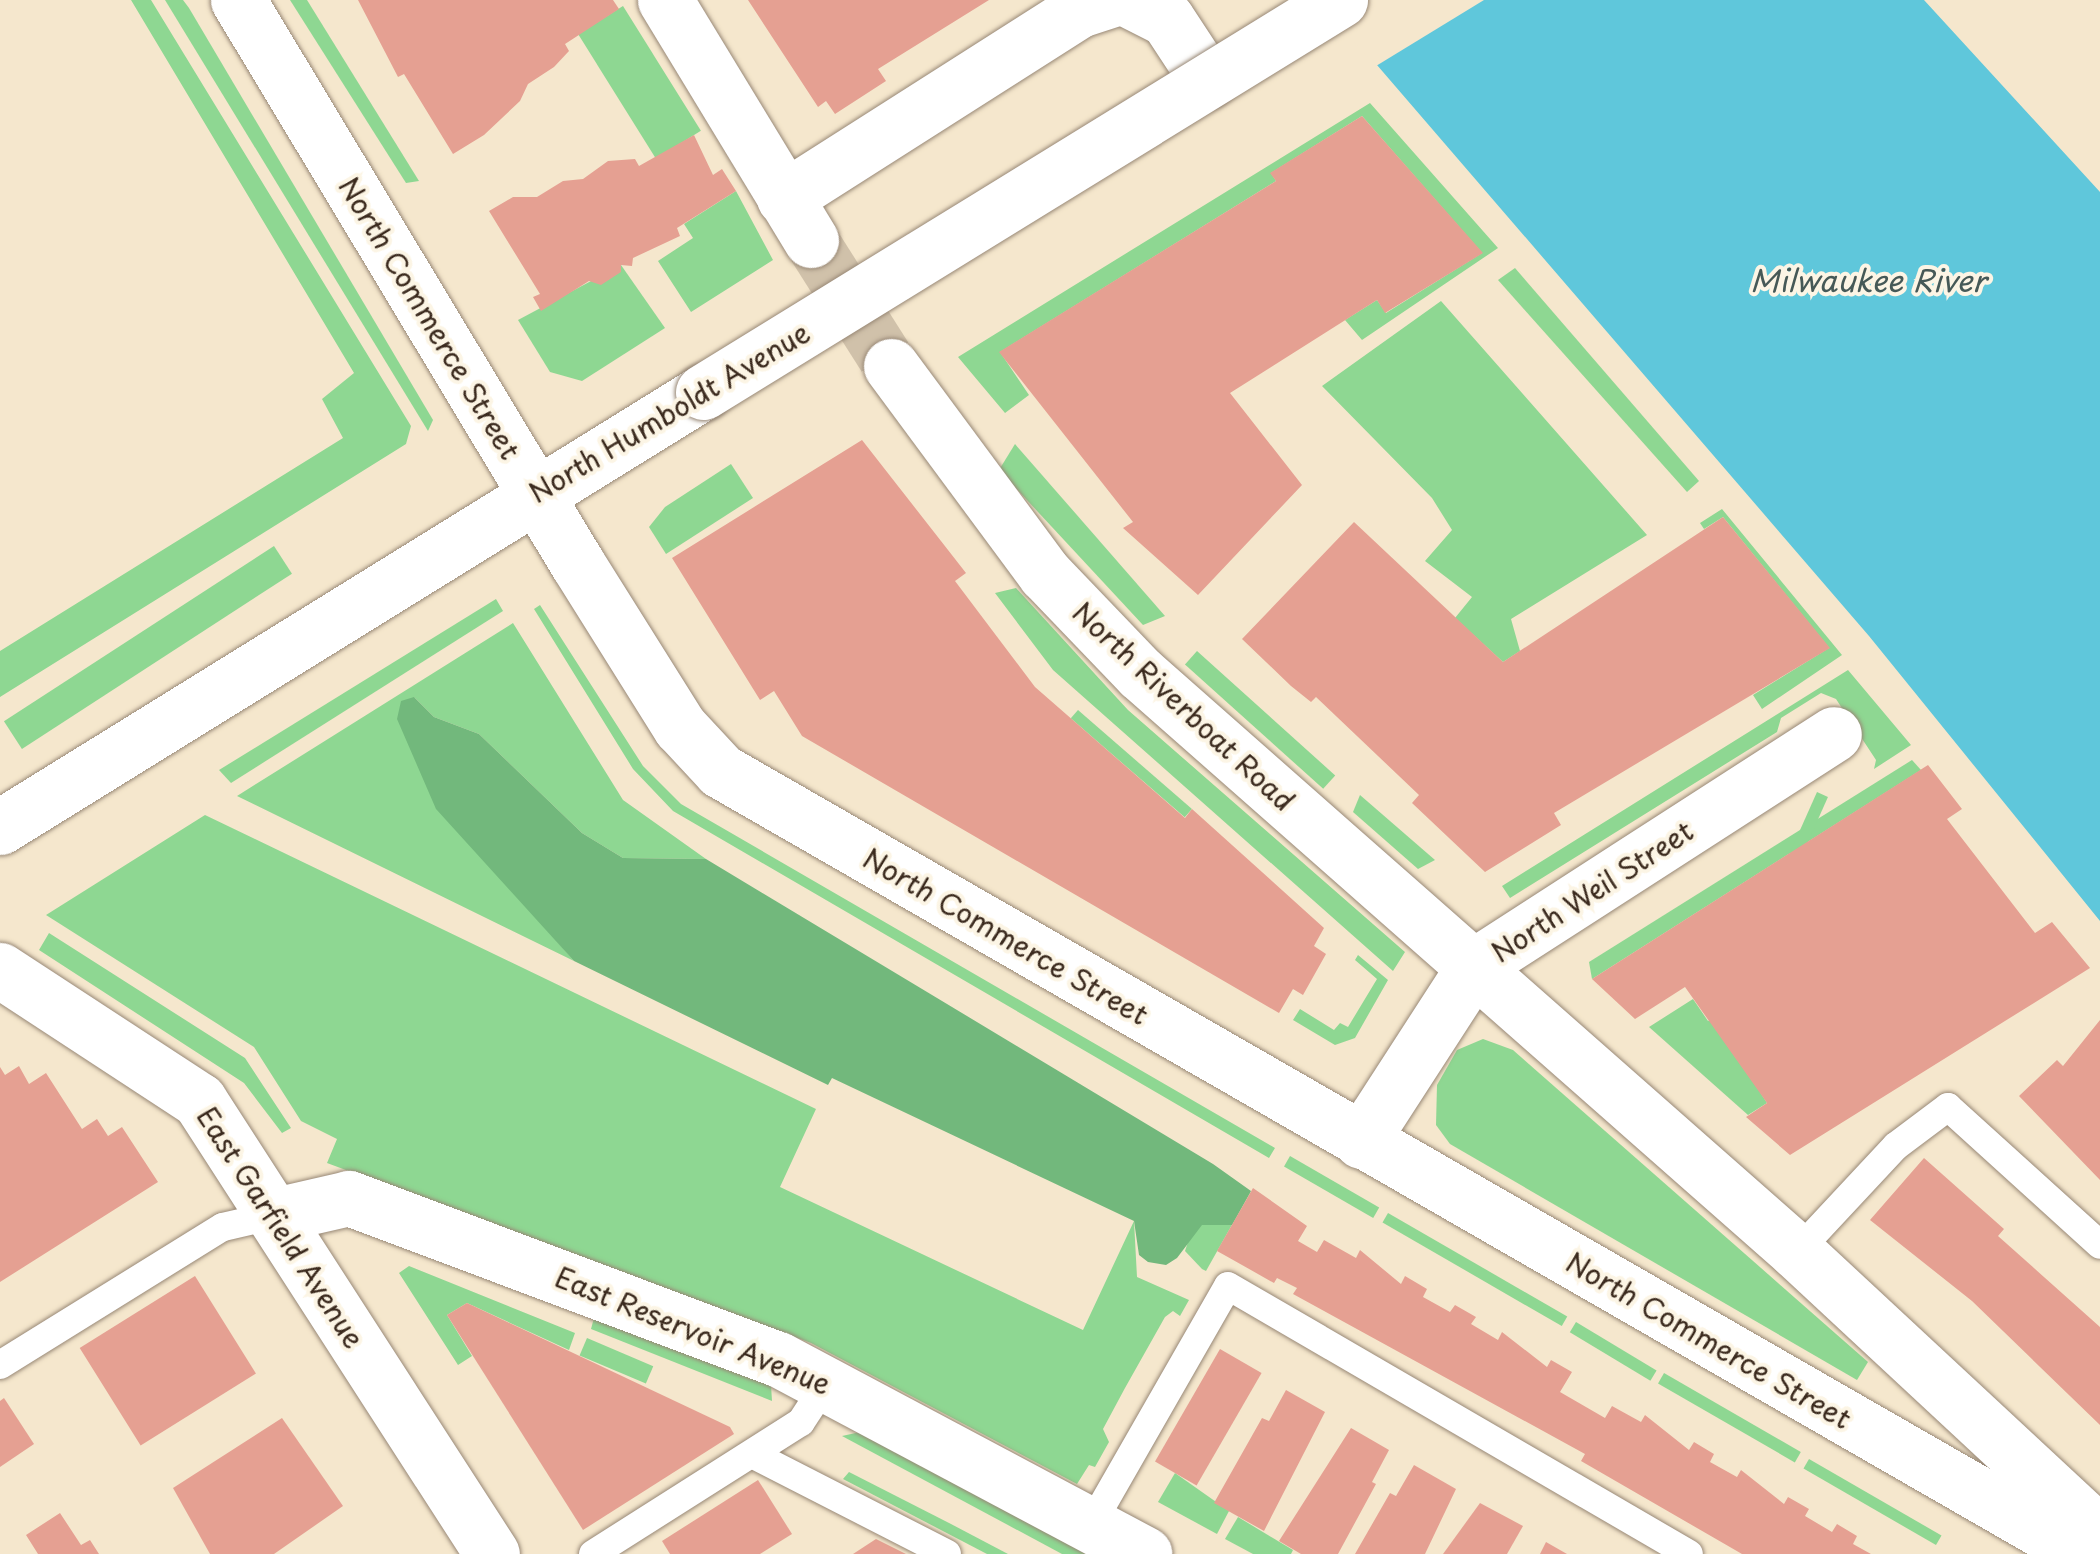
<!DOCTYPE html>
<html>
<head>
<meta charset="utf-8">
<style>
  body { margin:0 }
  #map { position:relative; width:2100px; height:1554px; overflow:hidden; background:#f5e7cd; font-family:"Playpen Sans",sans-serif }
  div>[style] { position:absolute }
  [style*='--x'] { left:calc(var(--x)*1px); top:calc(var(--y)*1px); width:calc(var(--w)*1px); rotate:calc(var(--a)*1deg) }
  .green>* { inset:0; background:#8ed792; transform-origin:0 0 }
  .forest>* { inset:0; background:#72b87c }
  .water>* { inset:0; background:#5fc7db }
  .pier>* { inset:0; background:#f5e7cd }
  .building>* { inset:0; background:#e5a092; transform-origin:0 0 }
  .minor-tunnel>* { height:55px; margin-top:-27.5px; transform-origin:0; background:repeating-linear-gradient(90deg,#d0c1aa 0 55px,transparent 0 83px) }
  .roads { filter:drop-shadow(0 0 2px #988876) drop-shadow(0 0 2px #988876) }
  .service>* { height:28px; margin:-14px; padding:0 14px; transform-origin:14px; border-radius:14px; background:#fff }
  .minor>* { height:55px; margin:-27.5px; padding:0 27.5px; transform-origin:27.5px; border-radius:27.5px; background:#fff }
  .tertiary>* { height:55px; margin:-27.5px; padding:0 27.5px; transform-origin:27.5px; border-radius:27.5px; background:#fff }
  .bridges { filter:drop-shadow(0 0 2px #988876) drop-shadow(0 0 2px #988876) }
  .tertiary-bridge>* { height:55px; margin:-27.5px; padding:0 27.5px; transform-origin:27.5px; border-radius:27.5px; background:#fff }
  span { translate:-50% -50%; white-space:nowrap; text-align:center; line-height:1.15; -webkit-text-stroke:8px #fcf5e5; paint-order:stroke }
  .street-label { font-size:28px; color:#3b2a1e }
  .water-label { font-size:30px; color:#465957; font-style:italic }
</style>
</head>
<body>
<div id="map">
  <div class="green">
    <div style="clip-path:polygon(131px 0,151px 0,411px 426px,406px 444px,0 697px,0 651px,343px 438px,322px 399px,354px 373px)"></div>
    <div style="clip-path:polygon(165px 0,183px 0,189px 8px,433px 420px,428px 431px)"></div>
    <div style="clip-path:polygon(290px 0,307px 0,419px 181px,406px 183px)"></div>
    <div style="left:623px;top:6px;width:147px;height:53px;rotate:58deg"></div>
    <div style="clip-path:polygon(1370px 103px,1498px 248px,1362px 340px,1345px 320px,1377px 300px,1386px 313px,1482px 253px,1362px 116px,1271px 173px,1276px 181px,1000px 352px,1029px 395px,1005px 413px,958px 357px)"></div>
    <div style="clip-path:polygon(736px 191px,773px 260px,691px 312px,658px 261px,693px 238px,684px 224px)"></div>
    <div style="clip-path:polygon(621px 265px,665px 328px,582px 381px,550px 372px,518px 320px)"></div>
    <div style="clip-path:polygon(1515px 268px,1699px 481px,1687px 492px,1498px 280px)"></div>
    <div style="clip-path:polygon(1441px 301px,1647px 535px,1511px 619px,1520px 651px,1503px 662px,1455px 618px,1472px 597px,1425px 561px,1452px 530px,1432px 498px,1322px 386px)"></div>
    <div style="clip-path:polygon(1015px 444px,1165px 616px,1143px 625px,999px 470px)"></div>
    <div style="clip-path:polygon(731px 464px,753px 498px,666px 554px,649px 527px,665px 507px)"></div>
    <div style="clip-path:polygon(1722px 509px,1842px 655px,1762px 709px,1753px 695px,1829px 648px,1723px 517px,1704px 529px,1700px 523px)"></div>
    <div style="left:274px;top:546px;width:33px;height:322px;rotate:57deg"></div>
    <div style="clip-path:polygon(1016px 588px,1128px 710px,1405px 952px,1393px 971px,1053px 670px,995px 593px)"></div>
    <div style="clip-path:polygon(496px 599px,503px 611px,231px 783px,219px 770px)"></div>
    <div style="clip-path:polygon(540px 605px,643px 766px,681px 804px,1275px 1148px,1269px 1158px,673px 811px,633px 769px,534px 609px)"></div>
    <div style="clip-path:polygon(513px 623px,623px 800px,706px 859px,623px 858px,582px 833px,479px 734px,434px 717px,414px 697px,509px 886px,574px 961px,237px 796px)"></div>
    <div style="left:1197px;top:651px;width:186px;height:18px;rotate:42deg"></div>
    <div style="clip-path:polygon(1848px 670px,1911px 745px,1874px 769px,1876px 760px,1836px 699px,1821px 693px,1781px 718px,1777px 732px,1510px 898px,1502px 886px)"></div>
    <div style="left:1078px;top:710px;width:151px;height:11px;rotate:41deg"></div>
    <div style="clip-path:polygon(1912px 760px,1921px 770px,1592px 979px,1589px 962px)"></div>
    <div style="left:1817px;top:792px;width:12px;height:297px;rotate:24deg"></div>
    <div style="clip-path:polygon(1360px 795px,1435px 860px,1418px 869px,1353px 812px)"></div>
    <div style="clip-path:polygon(205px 815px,816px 1109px,780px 1187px,1083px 1330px,1134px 1221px,1137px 1277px,1189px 1300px,1180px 1316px,1173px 1311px,1165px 1317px,1125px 1388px,1103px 1429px,1109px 1442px,1095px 1467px,1089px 1465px,1077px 1484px,811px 1343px,327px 1163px,337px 1139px,301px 1121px,254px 1047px,46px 915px)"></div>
    <div style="clip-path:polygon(49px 933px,245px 1058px,291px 1128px,282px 1133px,244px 1083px,39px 950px)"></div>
    <div style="clip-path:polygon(1358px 955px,1388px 980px,1355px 1038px,1335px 1045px,1293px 1020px,1300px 1009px,1334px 1030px,1340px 1023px,1348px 1027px,1377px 979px,1355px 960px)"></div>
    <div style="clip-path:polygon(1693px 999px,1708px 1021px,1713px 1018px,1767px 1103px,1748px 1115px,1649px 1027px)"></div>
    <div style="clip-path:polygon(1483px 1039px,1513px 1050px,1868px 1362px,1857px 1380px,1450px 1144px,1436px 1125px,1437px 1085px,1457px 1050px)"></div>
    <div style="left:1290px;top:1156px;width:103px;height:12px;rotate:30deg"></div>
    <div style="clip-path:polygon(1251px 1191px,1206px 1271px,1202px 1269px,1185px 1251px,1194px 1224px)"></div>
    <div style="left:1388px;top:1213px;width:207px;height:11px;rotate:30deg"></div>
    <div style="clip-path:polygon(409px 1266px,575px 1333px,569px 1350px,467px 1303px,447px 1315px,472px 1356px,458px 1365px,399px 1273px)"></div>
    <div style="clip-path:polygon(594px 1318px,771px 1385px,772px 1401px,591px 1329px)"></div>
    <div style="left:1576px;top:1322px;width:94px;height:12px;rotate:31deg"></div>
    <div style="left:587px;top:1338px;width:72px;height:19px;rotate:23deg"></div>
    <div style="left:1664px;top:1373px;width:158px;height:12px;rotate:30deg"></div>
    <div style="clip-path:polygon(860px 1432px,1086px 1554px,1062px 1554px,842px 1436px)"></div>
    <div style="left:1809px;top:1459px;width:153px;height:11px;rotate:30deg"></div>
    <div style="clip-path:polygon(849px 1472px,951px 1524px,1008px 1554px,987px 1554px,843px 1479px)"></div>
    <div style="clip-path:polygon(1175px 1473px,1229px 1511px,1217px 1534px,1158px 1502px)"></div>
    <div style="clip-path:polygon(1238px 1517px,1293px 1550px,1291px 1554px,1253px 1554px,1225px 1539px)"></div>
  </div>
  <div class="forest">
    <div style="clip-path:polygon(414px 697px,434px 717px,479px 734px,582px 833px,623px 858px,706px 859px,1213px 1164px,1251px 1191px,1232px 1225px,1202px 1225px,1177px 1258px,1166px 1265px,1148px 1262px,1139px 1255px,1134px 1221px,832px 1078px,828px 1085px,574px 961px,436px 809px,397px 719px,401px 701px)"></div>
  </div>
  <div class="water">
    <div style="clip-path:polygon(1321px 0,1924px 0,2100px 192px,2100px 921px,1869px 636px)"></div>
  </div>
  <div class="pier">
    <div style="clip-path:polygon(1316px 0,1484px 0,1376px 66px)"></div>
  </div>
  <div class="building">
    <div style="clip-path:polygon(358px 0,613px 0,619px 9px,565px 44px,569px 51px,554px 67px,528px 84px,520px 101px,484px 135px,453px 154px,404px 74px,398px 77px)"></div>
    <div style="clip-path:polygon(748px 0,989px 0,878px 69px,886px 81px,835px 114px,826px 101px,818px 107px)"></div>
    <div style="clip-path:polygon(1362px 116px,1483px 253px,1385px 313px,1377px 300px,1230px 393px,1302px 485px,1198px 595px,1123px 528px,1133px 522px,999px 352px,1276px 181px,1270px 173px)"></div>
    <div style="clip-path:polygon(694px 135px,713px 175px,722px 169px,736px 191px,677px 228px,680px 236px,633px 258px,632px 266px,621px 265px,621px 272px,601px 285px,589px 281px,541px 311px,533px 297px,540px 294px,489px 211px,513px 197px,537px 197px,563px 181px,583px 179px,608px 161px,635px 159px,639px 166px)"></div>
    <div style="clip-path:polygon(862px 440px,966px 573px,955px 581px,1035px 687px,1185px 818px,1192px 809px,1324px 928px,1314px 946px,1326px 954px,1303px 995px,1293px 989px,1279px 1013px,802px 736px,774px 691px,760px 700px,672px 558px)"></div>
    <div style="clip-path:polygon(1723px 517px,1830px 648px,1554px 813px,1561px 825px,1485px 872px,1412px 803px,1419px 795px,1316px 697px,1311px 702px,1291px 686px,1242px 639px,1354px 522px,1503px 662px)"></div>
    <div style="clip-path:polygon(1928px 765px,1962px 809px,1947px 819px,2035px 933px,2052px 922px,2090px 968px,1790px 1155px,1746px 1117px,1767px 1103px,1685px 987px,1635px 1019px,1592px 979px)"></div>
    <div style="clip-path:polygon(2100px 1020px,2100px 1180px,2019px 1096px,2057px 1060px,2063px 1066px)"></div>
    <div style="clip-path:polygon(19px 1066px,29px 1084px,46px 1073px,82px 1129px,97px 1119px,108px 1136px,122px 1127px,158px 1182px,0 1282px,0 1067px,5px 1075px)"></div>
    <div style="clip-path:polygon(1924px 1158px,2004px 1229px,1998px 1236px,2100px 1327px,2100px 1425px,1972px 1301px,1870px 1220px)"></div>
    <div style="clip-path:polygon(1253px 1188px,1307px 1226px,1298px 1241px,1317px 1252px,1324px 1240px,1356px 1258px,1360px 1250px,1401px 1284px,1405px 1276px,1427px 1289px,1423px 1297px,1450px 1312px,1455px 1305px,1476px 1317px,1471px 1324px,1498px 1340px,1502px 1332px,1547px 1367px,1551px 1360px,1572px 1372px,1560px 1392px,1605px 1418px,1612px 1406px,1641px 1422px,1645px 1415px,1689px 1450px,1694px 1442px,1714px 1454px,1710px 1462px,1737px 1477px,1741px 1470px,1784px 1504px,1788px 1497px,1809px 1509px,1805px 1516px,1832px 1532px,1837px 1524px,1857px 1536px,1853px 1544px,1871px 1554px,1742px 1554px,1581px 1461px,1585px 1454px,1293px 1294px,1297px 1288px,1277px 1278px,1274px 1283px,1226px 1256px,1217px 1251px)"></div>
    <div style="left:195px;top:1276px;width:115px;height:136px;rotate:58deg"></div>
    <div style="clip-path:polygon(467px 1303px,730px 1427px,734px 1434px,583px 1530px,447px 1315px)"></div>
    <div style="left:1220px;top:1349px;width:48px;height:130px;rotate:30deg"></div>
    <div style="clip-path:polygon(1286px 1390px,1325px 1412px,1264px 1531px,1214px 1503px,1262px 1418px,1269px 1421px)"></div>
    <div style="clip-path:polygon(4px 1398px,34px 1444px,0 1467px,0 1401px)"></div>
    <div style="clip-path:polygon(282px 1418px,343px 1506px,274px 1554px,210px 1554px,173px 1488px)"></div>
    <div style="clip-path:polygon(1351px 1428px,1389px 1450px,1372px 1482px,1376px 1484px,1338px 1554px,1301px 1554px,1279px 1541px)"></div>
    <div style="clip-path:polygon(1414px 1465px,1456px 1489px,1425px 1554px,1355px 1554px,1390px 1493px,1396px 1496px)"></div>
    <div style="clip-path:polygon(758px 1480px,792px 1534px,760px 1554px,670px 1554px,662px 1541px)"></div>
    <div style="clip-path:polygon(1480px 1503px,1523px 1526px,1507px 1554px,1443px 1554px)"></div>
    <div style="clip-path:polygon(60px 1513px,81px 1545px,90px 1540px,99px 1554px,38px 1554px,26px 1535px)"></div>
    <div style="clip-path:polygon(876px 1539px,906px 1554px,853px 1554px)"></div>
    <div style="clip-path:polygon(1546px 1542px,1567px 1554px,1540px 1554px)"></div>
  </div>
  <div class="minor-tunnel">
    <div style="--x:811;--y:240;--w:149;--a:57.6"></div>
  </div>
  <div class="roads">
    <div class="service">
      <div style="--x:1797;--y:1252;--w:145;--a:-47"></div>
      <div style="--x:1896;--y:1146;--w:65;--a:-36.9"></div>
      <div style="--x:1948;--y:1107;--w:205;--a:42.2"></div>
      <div style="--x:0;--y:1365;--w:262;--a:-31.8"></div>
      <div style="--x:223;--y:1227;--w:53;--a:-13"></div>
      <div style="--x:752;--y:1454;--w:219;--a:27.1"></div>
      <div style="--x:1091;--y:1525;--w:275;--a:-60.2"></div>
      <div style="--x:1228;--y:1286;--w:533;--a:30.17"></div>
      <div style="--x:593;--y:1554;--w:246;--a:-32.4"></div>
      <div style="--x:801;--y:1422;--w:48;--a:-57"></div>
    </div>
    <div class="minor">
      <div style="--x:238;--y:0;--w:657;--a:58.95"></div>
      <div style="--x:577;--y:563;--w:194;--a:57.9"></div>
      <div style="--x:680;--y:727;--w:60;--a:47"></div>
      <div style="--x:721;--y:771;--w:1571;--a:29.89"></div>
      <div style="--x:665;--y:0;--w:281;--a:58.7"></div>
      <div style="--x:891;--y:366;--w:259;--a:53.5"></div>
      <div style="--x:1045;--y:574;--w:137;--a:46.2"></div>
      <div style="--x:1140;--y:673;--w:876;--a:41.39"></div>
      <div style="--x:1797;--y:1252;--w:414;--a:42.9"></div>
      <div style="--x:0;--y:970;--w:238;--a:33.2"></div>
      <div style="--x:199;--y:1100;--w:540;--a:57.16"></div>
      <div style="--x:1361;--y:1141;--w:208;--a:-57.1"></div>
      <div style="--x:1474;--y:966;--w:428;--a:-32.8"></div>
      <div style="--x:275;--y:1215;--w:76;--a:-12.9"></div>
      <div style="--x:349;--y:1198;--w:458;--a:20.6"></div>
      <div style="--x:778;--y:1359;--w:415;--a:28"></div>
    </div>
    <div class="tertiary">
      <div style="--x:1129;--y:0;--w:42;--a:26.6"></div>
      <div style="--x:1167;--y:19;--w:73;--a:56.7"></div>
      <div style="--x:784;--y:198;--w:350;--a:-32.5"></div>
      <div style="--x:1079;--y:10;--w:33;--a:-18"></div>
      <div style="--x:0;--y:827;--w:827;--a:-31.75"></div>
    </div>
  </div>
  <div class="bridges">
    <div class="tertiary-bridge">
      <div style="--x:703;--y:392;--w:748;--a:-31.61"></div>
    </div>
  </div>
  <div class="street-label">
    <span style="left:430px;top:318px;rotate:59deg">North Commerce Street</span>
    <span style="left:669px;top:412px;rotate:-31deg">North Humboldt Avenue</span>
    <span style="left:1184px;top:706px;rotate:43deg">North Riverboat Road</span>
    <span style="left:1592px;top:891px;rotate:-33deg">North Weil Street</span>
    <span style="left:1006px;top:936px;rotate:30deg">North Commerce Street</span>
    <span style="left:281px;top:1227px;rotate:57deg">East Garfield Avenue</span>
    <span style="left:693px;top:1330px;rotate:22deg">East Reservoir Avenue</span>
    <span style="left:1709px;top:1340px;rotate:30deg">North Commerce Street</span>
  </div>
  <div class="water-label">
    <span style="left:1868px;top:280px">Milwaukee River</span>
  </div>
</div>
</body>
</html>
